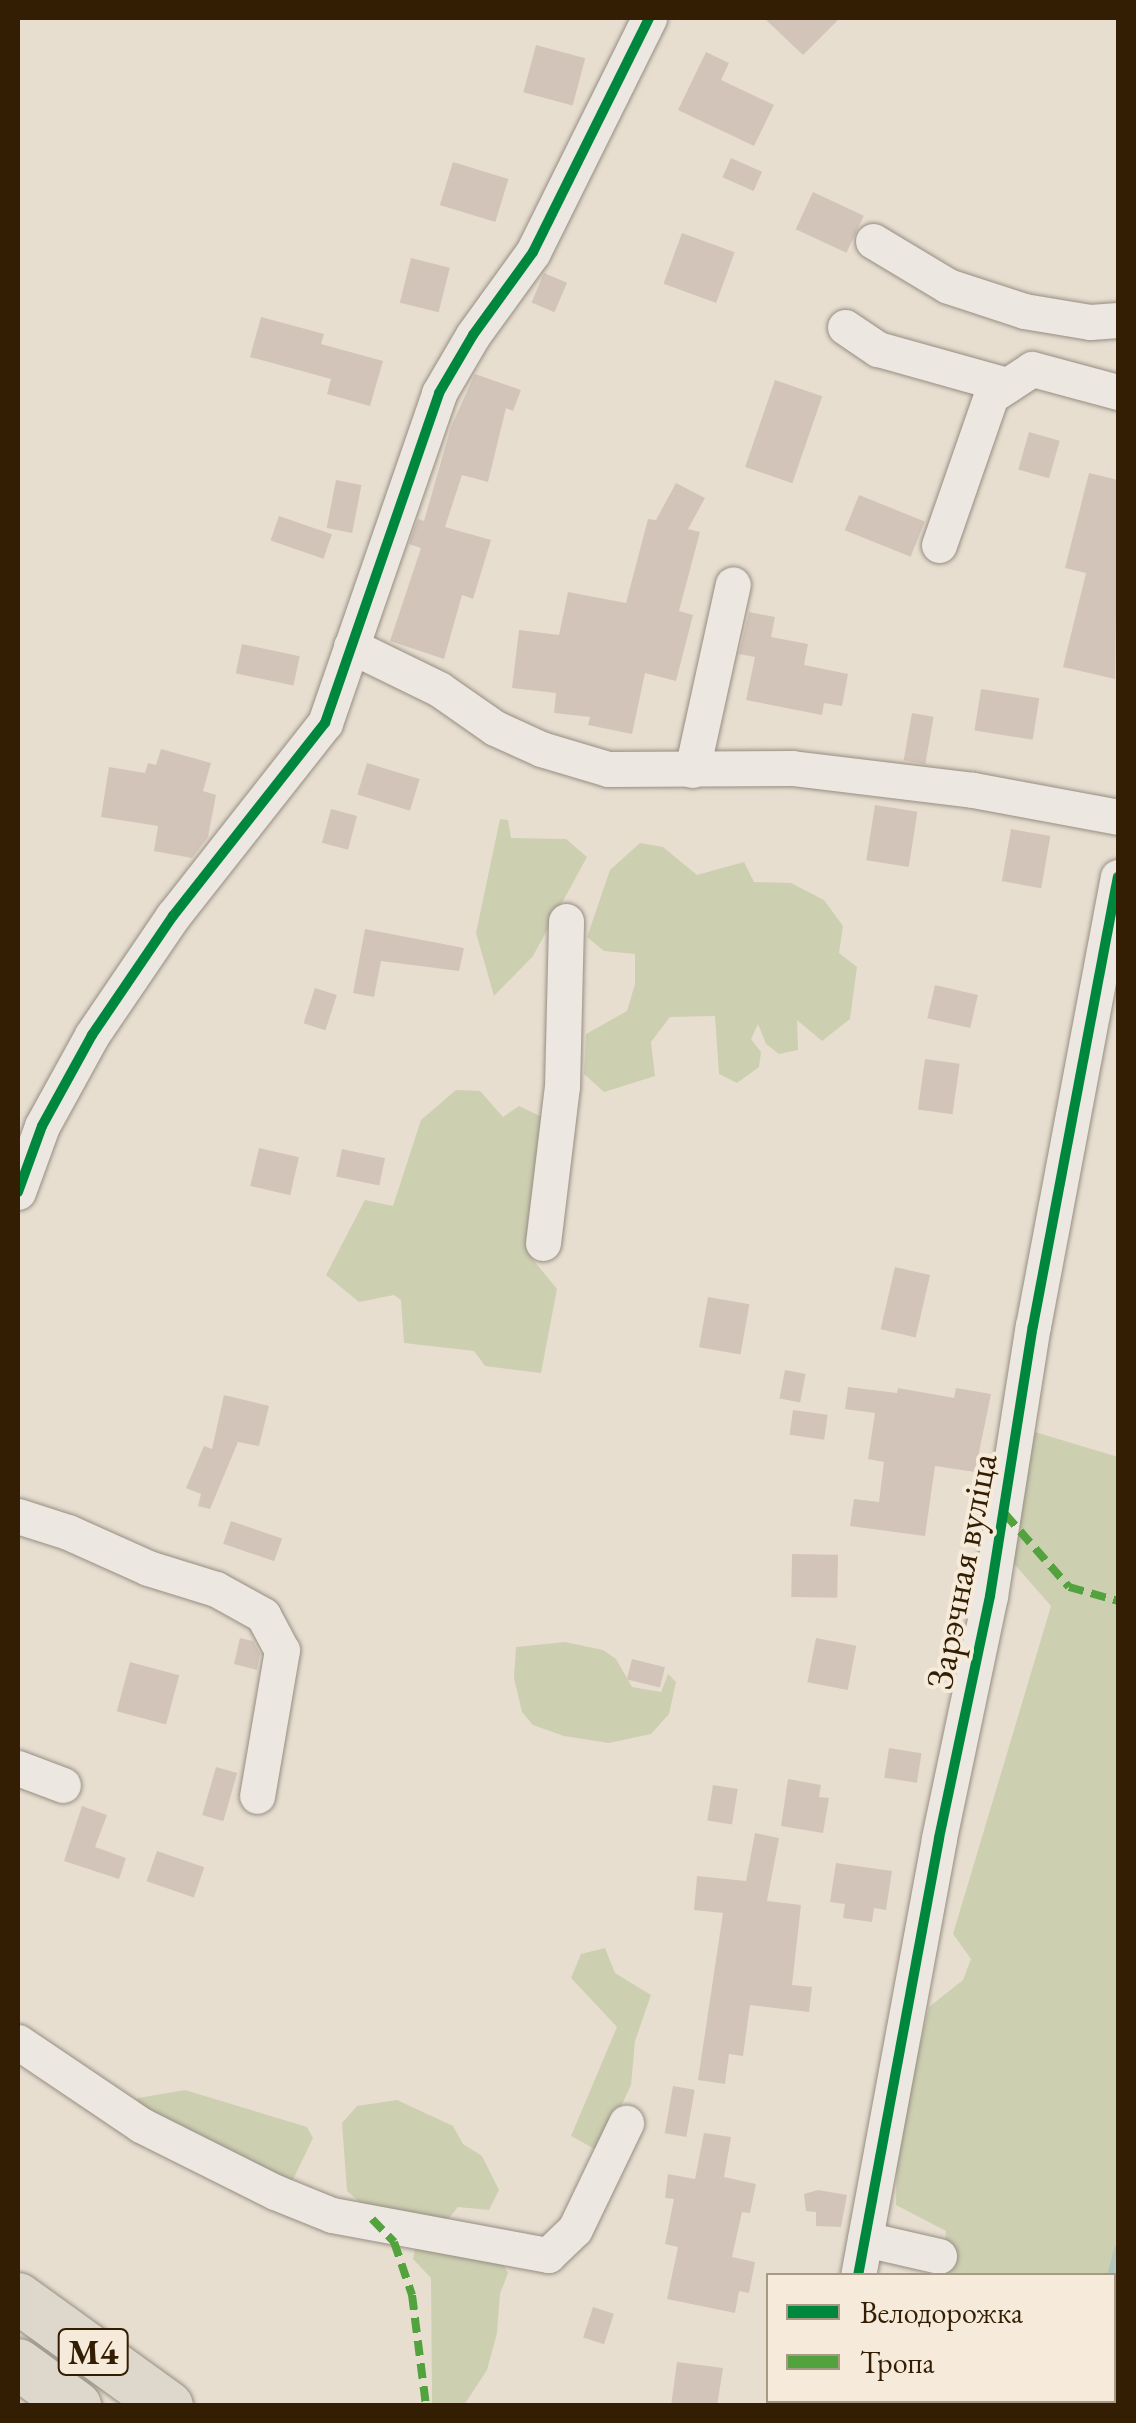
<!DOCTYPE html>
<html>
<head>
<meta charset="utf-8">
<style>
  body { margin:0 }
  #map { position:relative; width:1136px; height:2423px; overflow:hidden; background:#e7ded0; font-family:"EB Garamond",serif }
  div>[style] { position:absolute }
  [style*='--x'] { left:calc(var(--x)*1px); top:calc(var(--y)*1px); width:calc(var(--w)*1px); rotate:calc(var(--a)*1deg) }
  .green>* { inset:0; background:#cdcfb1 }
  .stream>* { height:8px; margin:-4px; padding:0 4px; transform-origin:4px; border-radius:4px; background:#b2c6c0 }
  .building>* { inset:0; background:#d3c4b9; transform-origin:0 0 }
  .roads { filter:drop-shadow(0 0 2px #968e82) drop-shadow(0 0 2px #968e82) }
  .minor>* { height:35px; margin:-17.5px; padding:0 17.5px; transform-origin:17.5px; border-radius:17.5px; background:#ece7e0 }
  .highway>* { height:50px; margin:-25px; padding:0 25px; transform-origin:25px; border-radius:25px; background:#ded7cb }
  .quiet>* { height:8px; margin-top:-4px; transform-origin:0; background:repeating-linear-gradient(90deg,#52a23d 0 15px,transparent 0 23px) }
  .cycleway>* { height:10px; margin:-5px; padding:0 5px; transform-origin:5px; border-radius:5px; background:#00873e }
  span { translate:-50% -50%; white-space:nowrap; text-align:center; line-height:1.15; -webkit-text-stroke:8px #f6ebda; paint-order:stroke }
  .shield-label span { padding:2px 8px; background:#f6ebda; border:2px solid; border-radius:8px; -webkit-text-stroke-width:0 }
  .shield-label { font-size:35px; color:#331e04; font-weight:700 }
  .street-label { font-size:38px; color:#331e04 }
  .frame { position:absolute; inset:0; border:20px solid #331e04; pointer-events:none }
  .legend { position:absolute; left:766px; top:2273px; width:350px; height:130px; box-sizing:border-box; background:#f6ebda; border:2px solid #a89984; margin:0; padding:12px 18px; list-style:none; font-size:30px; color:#331e04 }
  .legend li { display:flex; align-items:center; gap:20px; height:50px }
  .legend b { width:50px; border:2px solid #a89984 }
</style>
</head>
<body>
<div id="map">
  <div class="green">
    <div style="clip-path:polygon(500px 819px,508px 820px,511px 838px,566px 839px,587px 857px,533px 956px,494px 996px,476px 933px)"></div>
    <div style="clip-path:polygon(640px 843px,663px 847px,697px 875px,744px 862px,754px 882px,791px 883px,824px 900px,843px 926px,839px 953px,857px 967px,850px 1019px,822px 1041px,797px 1020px,798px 1050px,779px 1054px,766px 1044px,758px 1024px,751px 1039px,761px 1052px,759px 1067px,737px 1083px,719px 1074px,715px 1016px,670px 1017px,651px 1042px,655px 1076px,604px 1092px,584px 1074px,586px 1034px,627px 1011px,635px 984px,635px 954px,604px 951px,587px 937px,610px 870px)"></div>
    <div style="clip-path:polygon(456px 1090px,480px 1091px,503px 1117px,519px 1106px,542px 1117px,545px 1161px,530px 1256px,557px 1289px,541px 1373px,485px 1366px,474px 1351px,404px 1343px,401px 1300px,394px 1295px,359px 1302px,326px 1275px,365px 1200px,393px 1206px,421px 1120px)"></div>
    <div style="clip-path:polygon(1035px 1432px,1118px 1457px,1118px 2405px,870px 2406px,870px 2401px,1114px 2400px,1114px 2276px,930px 2275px,944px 2256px,946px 2231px,896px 2205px,897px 2143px,929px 2007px,963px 1980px,971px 1959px,953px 1934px,1051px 1606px,1008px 1557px)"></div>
    <div style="clip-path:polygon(565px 1642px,603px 1650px,616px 1659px,632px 1687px,661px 1692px,668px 1674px,676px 1682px,669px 1714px,651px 1734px,609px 1743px,564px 1736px,533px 1725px,522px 1712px,514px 1678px,516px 1647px)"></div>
    <div style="clip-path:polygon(605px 1948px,615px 1973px,651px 1995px,635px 2041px,631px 2085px,600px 2152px,571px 2136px,617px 2027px,571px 1978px,581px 1954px)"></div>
    <div style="clip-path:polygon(185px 2090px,307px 2127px,313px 2138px,288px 2190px,134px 2111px,138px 2098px)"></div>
    <div style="clip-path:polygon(397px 2100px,453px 2126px,463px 2144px,482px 2156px,499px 2190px,489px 2210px,458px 2207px,444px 2224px,362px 2204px,347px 2191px,342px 2123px,357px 2106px)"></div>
    <div style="clip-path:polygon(417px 2239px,499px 2257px,508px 2273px,500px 2294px,497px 2333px,487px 2370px,464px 2405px,432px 2403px,431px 2278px,413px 2259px)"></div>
  </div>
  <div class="stream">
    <div style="--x:1111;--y:2276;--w:28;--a:-75"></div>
    <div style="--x:1072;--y:2406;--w:6;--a:-72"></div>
  </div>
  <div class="building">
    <div style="clip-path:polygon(764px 18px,840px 18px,803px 55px)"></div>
    <div style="left:536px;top:45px;width:51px;height:49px;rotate:15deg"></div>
    <div style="clip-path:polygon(706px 52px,729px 63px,721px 80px,774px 105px,754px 146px,678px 110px)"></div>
    <div style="left:731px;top:158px;width:34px;height:21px;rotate:24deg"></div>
    <div style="left:453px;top:162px;width:58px;height:45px;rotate:17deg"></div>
    <div style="left:813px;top:192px;width:56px;height:41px;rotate:25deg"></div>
    <div style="left:682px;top:233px;width:56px;height:54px;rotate:20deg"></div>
    <div style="left:411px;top:258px;width:40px;height:46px;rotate:14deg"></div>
    <div style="left:544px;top:273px;width:25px;height:32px;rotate:23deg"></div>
    <div style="clip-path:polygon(261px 317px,324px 334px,321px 344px,383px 361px,370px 406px,327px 394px,331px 379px,250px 357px)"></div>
    <div style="clip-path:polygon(475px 374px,521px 390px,513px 411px,506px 408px,488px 482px,462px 475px,445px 527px,491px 540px,473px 599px,462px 595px,444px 659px,390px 641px,421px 548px,409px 544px,411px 538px,418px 519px,424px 521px,451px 427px)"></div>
    <div style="left:775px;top:380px;width:50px;height:92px;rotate:19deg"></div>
    <div style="left:1029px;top:432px;width:32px;height:39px;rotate:16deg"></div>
    <div style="clip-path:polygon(1089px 473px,1118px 480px,1115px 679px,1063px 667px,1086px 573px,1065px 568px)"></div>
    <div style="left:336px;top:480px;width:26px;height:49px;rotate:11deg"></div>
    <div style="clip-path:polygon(676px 483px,705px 498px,688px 529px,700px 532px,679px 611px,693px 615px,676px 681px,645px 673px,632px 734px,588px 725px,590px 717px,554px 713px,556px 693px,512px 688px,519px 630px,559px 635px,568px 592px,626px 603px,648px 519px,656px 520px)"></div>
    <div style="left:859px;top:495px;width:71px;height:38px;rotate:22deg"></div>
    <div style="left:279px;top:516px;width:56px;height:26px;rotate:19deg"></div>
    <div style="clip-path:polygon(749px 612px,775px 617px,771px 637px,808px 644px,804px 665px,848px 674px,842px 706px,824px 703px,822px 715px,746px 700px,755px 657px,739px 654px)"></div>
    <div style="left:242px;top:644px;width:59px;height:30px;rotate:12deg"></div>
    <div style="left:981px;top:689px;width:59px;height:42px;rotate:9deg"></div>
    <div style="left:912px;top:713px;width:22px;height:48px;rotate:10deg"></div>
    <div style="clip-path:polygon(161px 749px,211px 763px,203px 791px,216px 795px,208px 837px,192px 858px,154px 851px,158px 826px,101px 817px,109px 767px,145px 773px,148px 763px,156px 765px)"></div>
    <div style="left:367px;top:763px;width:55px;height:33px;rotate:17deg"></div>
    <div style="left:875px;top:805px;width:43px;height:56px;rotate:9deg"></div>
    <div style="left:331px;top:809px;width:27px;height:35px;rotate:15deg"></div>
    <div style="left:1011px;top:829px;width:40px;height:53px;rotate:10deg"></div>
    <div style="clip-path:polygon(365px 929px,464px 948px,459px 971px,381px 961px,374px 997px,353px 993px)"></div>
    <div style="left:935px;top:985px;width:44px;height:34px;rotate:13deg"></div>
    <div style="left:315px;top:988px;width:23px;height:37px;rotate:18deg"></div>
    <div style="left:925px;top:1059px;width:35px;height:51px;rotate:8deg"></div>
    <div style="left:259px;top:1148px;width:41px;height:39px;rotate:13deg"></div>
    <div style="left:342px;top:1149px;width:44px;height:28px;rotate:12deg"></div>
    <div style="left:895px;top:1267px;width:36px;height:64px;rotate:13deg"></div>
    <div style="left:708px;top:1297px;width:42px;height:51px;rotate:10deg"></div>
    <div style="left:785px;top:1370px;width:21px;height:29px;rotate:11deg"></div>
    <div style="clip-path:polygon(848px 1387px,897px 1393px,898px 1388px,954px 1398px,956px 1388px,991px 1394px,975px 1472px,935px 1466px,925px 1536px,850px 1526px,854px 1499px,879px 1502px,884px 1462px,868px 1459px,875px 1413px,845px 1409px)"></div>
    <div style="clip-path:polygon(224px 1395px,269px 1406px,259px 1446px,238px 1442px,210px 1509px,198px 1506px,201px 1494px,186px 1488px,204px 1446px,212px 1449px)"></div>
    <div style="left:793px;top:1410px;width:35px;height:25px;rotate:8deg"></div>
    <div style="left:231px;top:1521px;width:54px;height:24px;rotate:19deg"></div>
    <div style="left:792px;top:1554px;width:46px;height:43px;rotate:1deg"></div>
    <div style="clip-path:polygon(240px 1638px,253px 1641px,260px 1654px,257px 1670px,234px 1664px)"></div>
    <div style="left:816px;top:1638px;width:41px;height:45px;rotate:11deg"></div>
    <div style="left:632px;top:1659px;width:34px;height:21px;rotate:14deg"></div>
    <div style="left:130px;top:1662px;width:51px;height:51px;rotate:15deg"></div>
    <div style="left:889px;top:1748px;width:33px;height:30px;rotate:9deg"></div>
    <div style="left:216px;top:1767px;width:22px;height:50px;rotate:16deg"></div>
    <div style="clip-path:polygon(788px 1779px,821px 1785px,819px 1797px,829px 1798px,823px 1833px,781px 1826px)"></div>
    <div style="left:713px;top:1785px;width:25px;height:36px;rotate:9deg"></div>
    <div style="clip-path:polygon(82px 1806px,107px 1815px,95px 1847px,126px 1858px,119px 1879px,64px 1861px)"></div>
    <div style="clip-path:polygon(755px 1833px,779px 1838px,767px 1901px,801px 1905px,792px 1985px,812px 1987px,809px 2012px,750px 2005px,743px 2056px,729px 2054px,725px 2084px,698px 2080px,723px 1913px,694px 1910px,697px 1876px,746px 1881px)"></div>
    <div style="left:157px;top:1851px;width:50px;height:32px;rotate:19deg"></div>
    <div style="clip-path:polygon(836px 1863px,892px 1871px,886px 1910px,874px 1908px,872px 1922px,843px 1918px,845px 1904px,830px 1902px)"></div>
    <div style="left:673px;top:2086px;width:22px;height:48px;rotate:10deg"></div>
    <div style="clip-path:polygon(704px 2133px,731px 2137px,724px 2177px,756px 2184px,750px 2213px,742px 2212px,732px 2257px,755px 2262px,749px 2293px,739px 2291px,735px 2313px,667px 2299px,678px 2247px,665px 2244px,674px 2199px,665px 2198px,668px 2174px,695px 2179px)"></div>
    <div style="clip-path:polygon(818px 2190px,847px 2195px,841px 2227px,816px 2226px,816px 2212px,806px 2211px,804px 2194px)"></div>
    <div style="left:593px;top:2307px;width:22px;height:32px;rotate:18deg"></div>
    <div style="clip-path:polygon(677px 2362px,723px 2368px,717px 2406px,671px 2406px)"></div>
  </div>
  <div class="roads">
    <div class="minor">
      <div style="--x:873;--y:241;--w:87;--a:31"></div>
      <div style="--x:948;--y:286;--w:80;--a:18.2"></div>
      <div style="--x:1024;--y:311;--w:67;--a:9.5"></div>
      <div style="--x:1090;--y:322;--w:28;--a:-4"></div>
      <div style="--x:845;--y:327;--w:40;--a:34"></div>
      <div style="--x:878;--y:349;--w:134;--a:15.6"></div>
      <div style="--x:939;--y:545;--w:158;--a:-70.8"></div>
      <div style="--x:991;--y:396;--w:49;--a:-33.4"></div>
      <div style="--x:1032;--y:369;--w:89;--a:15"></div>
      <div style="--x:351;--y:646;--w:98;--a:26"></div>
      <div style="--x:439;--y:689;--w:68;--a:34.9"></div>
      <div style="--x:495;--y:728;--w:51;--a:24.5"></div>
      <div style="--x:541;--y:749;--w:70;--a:16.6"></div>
      <div style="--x:608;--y:769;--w:184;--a:-0.3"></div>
      <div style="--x:792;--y:768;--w:182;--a:6.9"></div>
      <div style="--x:973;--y:790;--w:147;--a:10.5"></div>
      <div style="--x:692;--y:770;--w:190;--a:-77.6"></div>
      <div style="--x:18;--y:1192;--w:70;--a:-70"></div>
      <div style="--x:42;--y:1126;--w:104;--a:-61.2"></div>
      <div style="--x:92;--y:1035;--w:144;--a:-55.8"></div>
      <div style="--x:173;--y:916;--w:246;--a:-51.8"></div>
      <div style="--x:325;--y:723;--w:349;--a:-70.9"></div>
      <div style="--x:439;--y:393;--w:67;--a:-59.6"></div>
      <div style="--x:473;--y:335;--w:102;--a:-54.1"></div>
      <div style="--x:533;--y:252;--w:261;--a:-63.6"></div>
      <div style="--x:543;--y:1243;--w:157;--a:-83.1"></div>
      <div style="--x:562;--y:1087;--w:166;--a:-88.6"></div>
      <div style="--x:18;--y:1516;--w:52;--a:17.7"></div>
      <div style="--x:68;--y:1532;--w:88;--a:24.2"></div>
      <div style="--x:148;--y:1568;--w:71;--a:17.2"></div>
      <div style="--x:216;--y:1589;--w:54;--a:29"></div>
      <div style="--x:263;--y:1615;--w:40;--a:62"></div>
      <div style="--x:282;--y:1650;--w:148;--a:99.7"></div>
      <div style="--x:18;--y:1768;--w:48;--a:20.7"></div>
      <div style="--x:18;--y:2042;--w:148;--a:34"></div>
      <div style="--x:141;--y:2125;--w:150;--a:26.6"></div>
      <div style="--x:275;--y:2192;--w:61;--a:22"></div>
      <div style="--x:332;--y:2215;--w:220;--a:10.5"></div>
      <div style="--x:548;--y:2255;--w:37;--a:-44"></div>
      <div style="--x:575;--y:2229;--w:118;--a:-64.3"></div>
      <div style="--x:865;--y:2239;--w:76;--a:12.9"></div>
      <div style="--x:858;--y:2276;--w:445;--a:-79.5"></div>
      <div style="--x:939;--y:1838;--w:247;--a:-78.1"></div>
      <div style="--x:990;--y:1596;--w:273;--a:-81"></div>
      <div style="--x:1033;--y:1326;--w:457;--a:-79.3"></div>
      <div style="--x:833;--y:2406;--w:6;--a:-81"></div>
    </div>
    <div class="highway">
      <div style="--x:18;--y:2298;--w:185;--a:35.8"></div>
      <div style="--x:18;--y:2364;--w:72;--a:35.9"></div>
    </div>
  </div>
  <div class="quiet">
    <div style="--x:1005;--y:1514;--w:97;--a:48.8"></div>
    <div style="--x:1069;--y:1587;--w:51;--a:15.9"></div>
    <div style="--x:372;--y:2219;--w:32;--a:46"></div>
    <div style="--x:394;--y:2242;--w:56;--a:71.2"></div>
    <div style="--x:412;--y:2295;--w:112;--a:82.8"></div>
  </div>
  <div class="cycleway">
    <div style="--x:18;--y:1192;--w:70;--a:-70"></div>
    <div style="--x:42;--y:1126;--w:104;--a:-61.2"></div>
    <div style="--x:92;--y:1035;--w:144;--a:-55.8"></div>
    <div style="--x:173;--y:916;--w:246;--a:-51.8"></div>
    <div style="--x:325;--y:723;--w:349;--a:-70.9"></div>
    <div style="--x:439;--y:393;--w:67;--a:-59.6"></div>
    <div style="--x:473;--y:335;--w:102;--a:-54.1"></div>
    <div style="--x:533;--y:252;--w:261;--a:-63.6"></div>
    <div style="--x:858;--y:2276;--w:445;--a:-79.5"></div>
    <div style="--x:939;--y:1838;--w:247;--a:-78.1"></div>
    <div style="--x:990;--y:1596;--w:273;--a:-81"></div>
    <div style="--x:1033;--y:1326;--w:457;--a:-79.3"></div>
  </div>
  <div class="shield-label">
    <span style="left:93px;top:2352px">М4</span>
  </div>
  <div class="street-label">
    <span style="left:961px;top:1571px;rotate:-79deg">Зарэчная вуліца</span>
  </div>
  <div class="frame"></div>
  <ul class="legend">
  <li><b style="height:12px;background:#00873e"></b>Велодорожка</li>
  <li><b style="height:12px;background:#52a23d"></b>Тропа</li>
  </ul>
</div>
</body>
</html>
